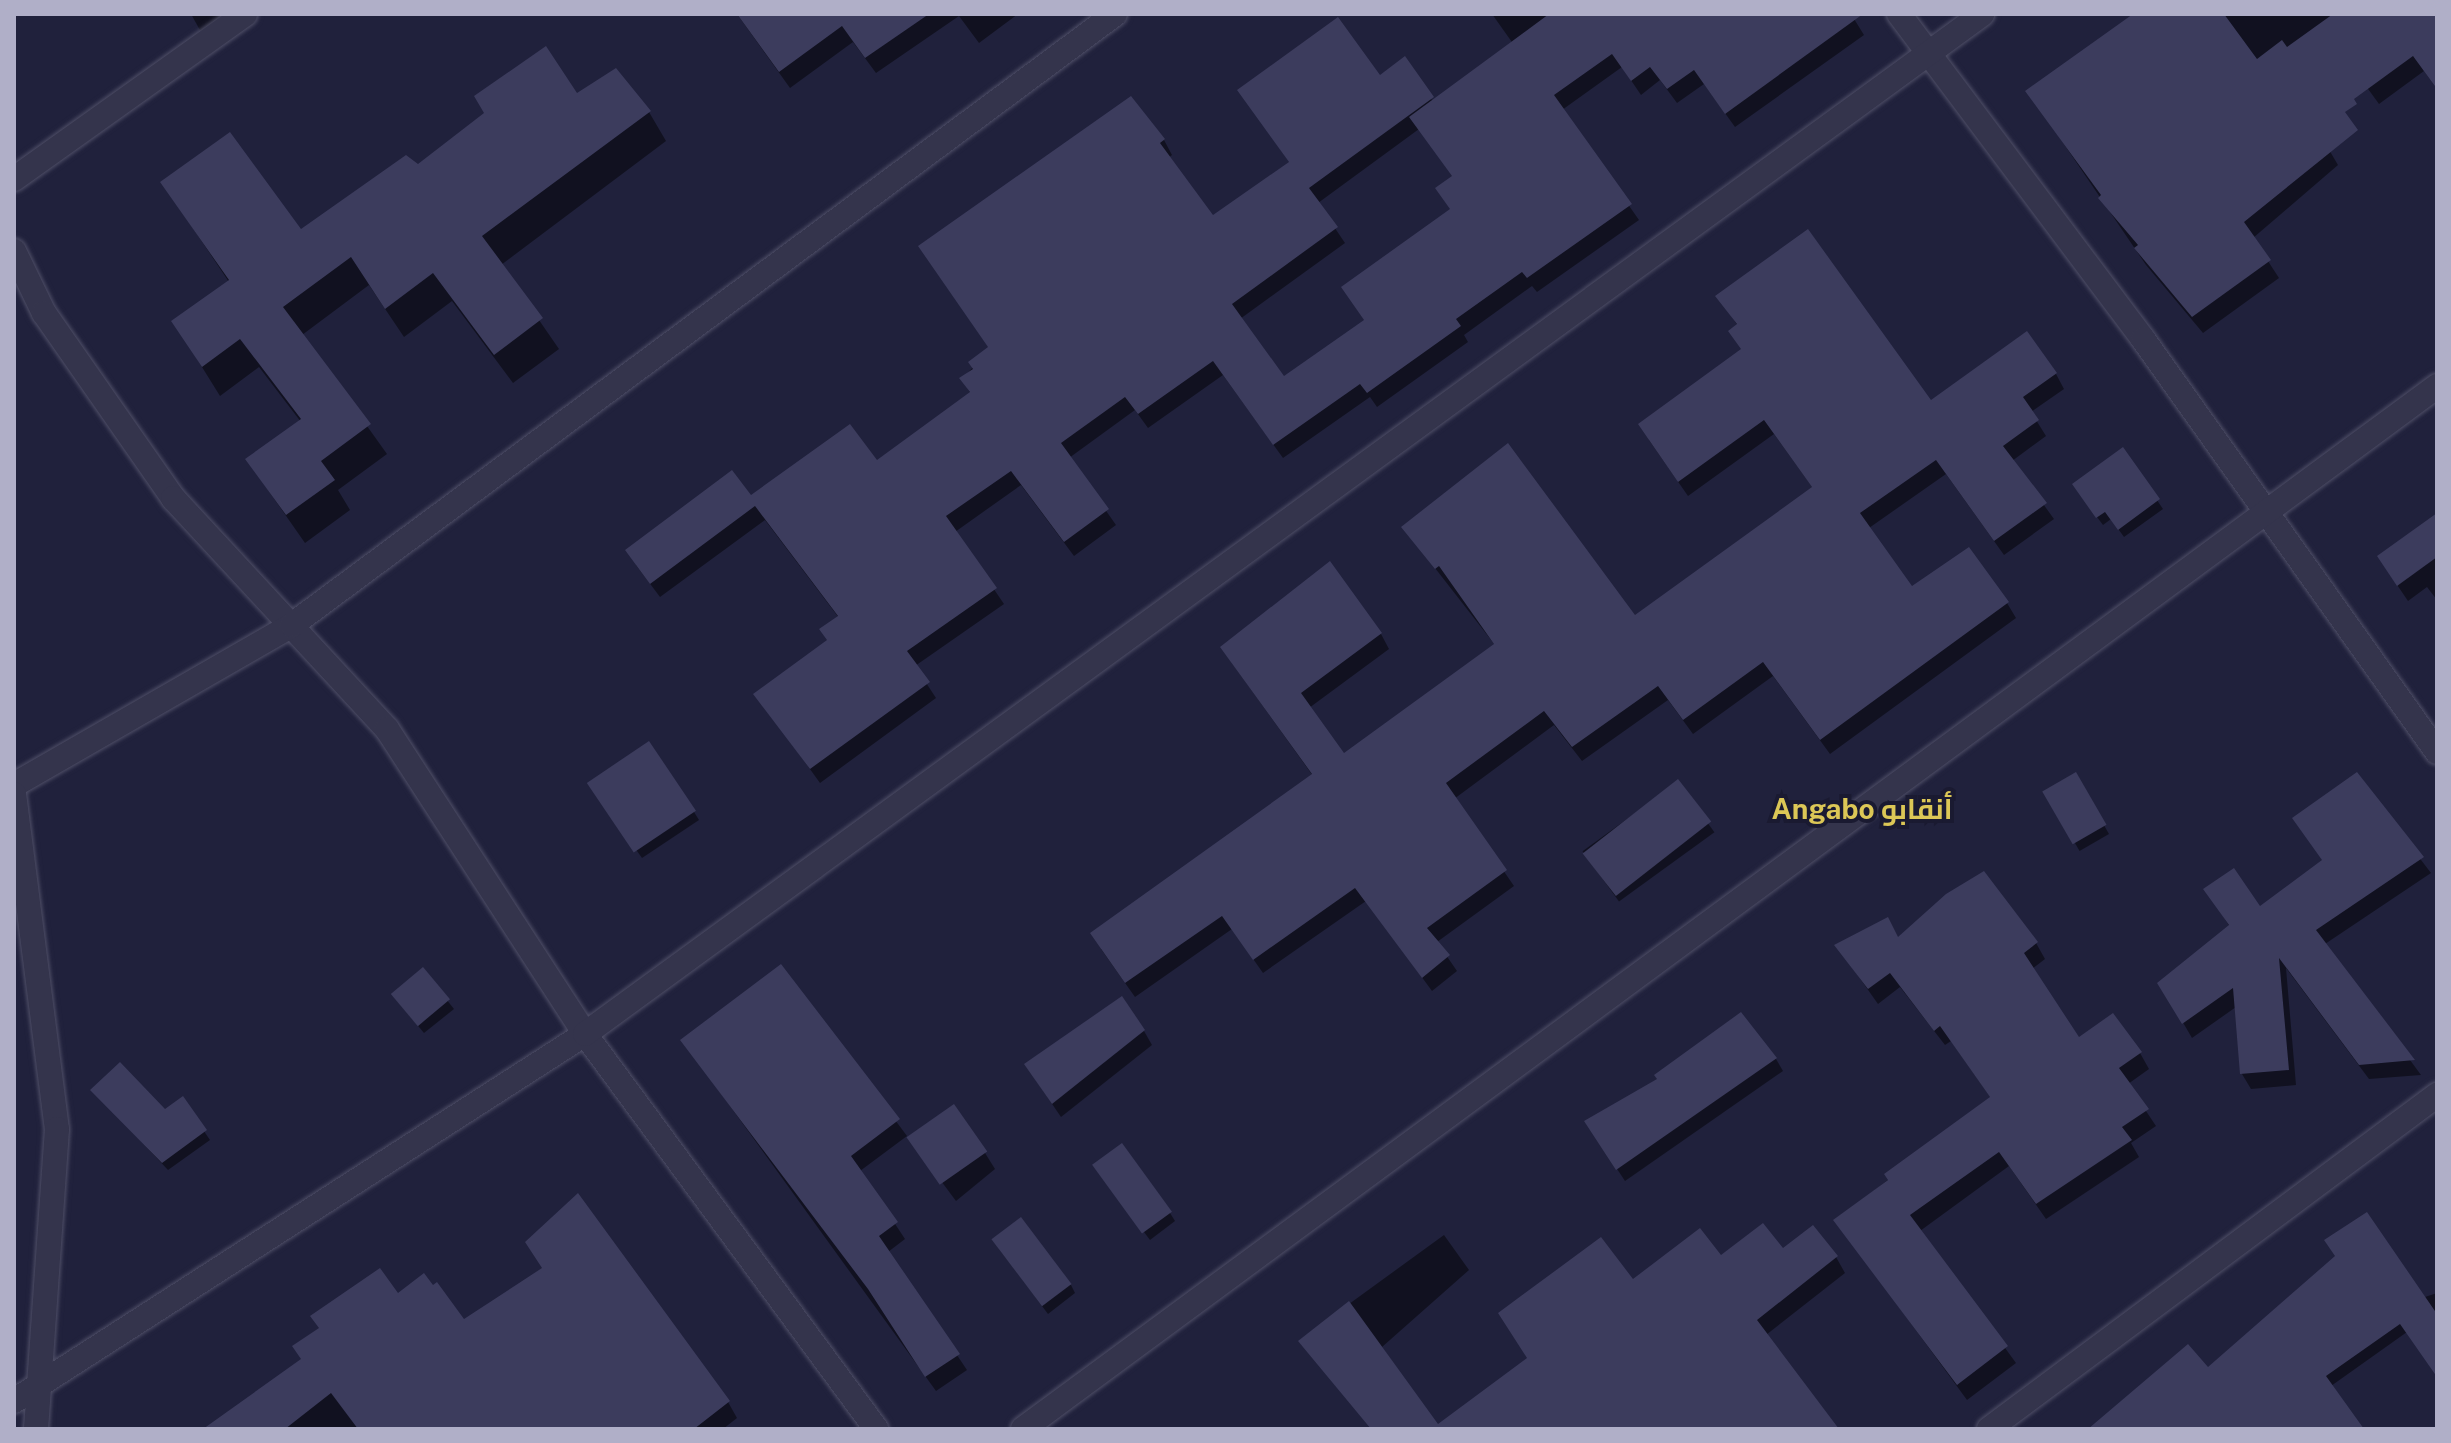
<!DOCTYPE html>
<html>
<head>
<meta charset="utf-8">
<style>
  body { margin:0 }
  #map { position:relative; width:2451px; height:1443px; overflow:hidden; background:#20213c; font-family:"Public Sans",Cairo,sans-serif }
  div>[style] { position:absolute }
  [style*='--x'] { left:calc(var(--x)*1px); top:calc(var(--y)*1px); width:calc(var(--w)*1px); rotate:calc(var(--a)*1deg) }
  .shadow>* { inset:0; background:#0007; transform-origin:0 0 }
  .building>* { inset:0; background:#3c3c5d; transform-origin:0 0 }
  .roads { filter:drop-shadow(0 0 2px #4f4f67) drop-shadow(0 0 2px #4f4f67) }
  .minor>* { height:24px; margin:-12px; padding:0 12px; transform-origin:12px; border-radius:12px; background:#34344c }
  span { translate:-50% -50%; white-space:nowrap; text-align:center; line-height:1.15; -webkit-text-stroke:8px #1a1a31; paint-order:stroke }
  .neighbourhood-label { font-size:28px; color:#dcc756; font-weight:700 }
  .frame { position:absolute; inset:0; border:16px solid #b0afc8; pointer-events:none }
</style>
</head>
<body>
<div id="map">
  <div class="shadow">
    <div style="clip-path:polygon(191px 14px,226px 14px,201px 32px)"></div>
    <div style="clip-path:polygon(737px 14px,1018px 14px,979px 43px,959px 16px,876px 73px,853px 42px,790px 88px)"></div>
    <div style="clip-path:polygon(evenodd,1492px 14px,1851px 14px,1864px 35px,1735px 127px,1704px 84px,1677px 103px,1660px 80px,1641px 95px,1622px 67px,1562px 110px,1639px 220px,1537px 292px,1532px 286px,1464px 335px,1468px 342px,1377px 407px,1370px 397px,1283px 458px,1223px 375px,1148px 428px,1135px 410px,1069px 458px,1116px 525px,1074px 556px,1021px 485px,955px 532px,1004px 604px,915px 666px,936px 698px,820px 783px,756px 694px,829px 642px,839px 618px,765px 520px,660px 597px,636px 565px,750px 498px,876px 463px,971px 394px,962px 379px,990px 349px,930px 262px,1164px 140px,1172px 155px,1168px 158px,1213px 218px,1290px 163px,1239px 90px,1379px 77px,1435px 101px,1514px 45px,1492px 14px,1419px 129px,1454px 178px,1451px 210px,1343px 288px,1365px 321px,1284px 379px,1240px 319px,1345px 243px,1318px 203px,1419px 129px)"></div>
    <div style="clip-path:polygon(2136px 14px,2437px 14px,2437px 89px,2424px 71px,2379px 104px,2326px 31px,2328px 148px,2338px 165px,2253px 238px,2279px 278px,2203px 333px,2146px 265px,2028px 91px)"></div>
    <div style="clip-path:polygon(649px 112px,666px 141px,501px 265px,559px 349px,513px 383px,452px 301px,404px 337px,369px 285px,302px 335px,387px 454px,338px 490px,350px 510px,305px 543px,247px 460px,301px 422px,259px 367px,220px 396px,174px 322px,229px 282px,162px 182px,300px 232px,418px 198px)"></div>
    <div style="clip-path:polygon(1718px 296px,1931px 403px,2056px 374px,2064px 389px,2031px 412px,2046px 436px,2012px 461px,2054px 519px,2004px 555px,1946px 474px,1869px 528px,1912px 588px,2007px 603px,2016px 618px,1830px 754px,1773px 676px,1693px 734px,1668px 700px,1582px 761px,1554px 725px,1454px 799px,1514px 886px,1437px 942px,1457px 971px,1432px 991px,1366px 901px,1263px 973px,1232px 929px,1135px 997px,1101px 949px,1313px 776px,1232px 663px,1381px 634px,1389px 649px,1309px 708px,1344px 756px,1495px 645px,1403px 527px,1634px 618px,1813px 488px,1774px 434px,1688px 496px,1649px 440px,1743px 351px,1738px 326px)"></div>
    <div style="clip-path:polygon(2123px 450px,2163px 509px,2124px 537px,2111px 519px,2103px 525px,2079px 493px)"></div>
    <div style="clip-path:polygon(2437px 514px,2437px 600px,2427px 587px,2408px 601px,2389px 573px)"></div>
    <div style="left:2075px;top:775px;width:68px;height:34px;rotate:60deg"></div>
    <div style="clip-path:polygon(2356px 775px,2431px 873px,2325px 944px,2421px 1075px,2369px 1079px,2286px 968px,2296px 1085px,2251px 1089px,2242px 1074px,2236px 1007px,2192px 1038px,2160px 983px,2230px 927px,2206px 890px,2260px 909px,2323px 862px)"></div>
    <div style="left:1678px;top:782px;width:62px;height:118px;rotate:54deg"></div>
    <div style="clip-path:polygon(595px 792px,694px 812px,699px 820px,642px 858px)"></div>
    <div style="clip-path:polygon(1898px 939px,2036px 943px,2045px 959px,2032px 969px,2079px 1039px,2140px 1053px,2149px 1069px,2128px 1084px,2156px 1126px,2131px 1143px,2139px 1157px,2046px 1219px,2009px 1166px,1920px 1231px,2016px 1363px,1967px 1400px,1836px 1221px,1991px 1098px,1951px 1041px,1945px 1045px,1900px 987px,1878px 1004px,1837px 946px)"></div>
    <div style="clip-path:polygon(781px 967px,907px 1136px,860px 1171px,905px 1239px,888px 1252px,967px 1370px,936px 1391px,683px 1041px)"></div>
    <div style="clip-path:polygon(423px 970px,454px 1009px,424px 1033px,399px 1003px)"></div>
    <div style="clip-path:polygon(1144px 1031px,1152px 1045px,1061px 1117px,1035px 1079px)"></div>
    <div style="clip-path:polygon(1776px 1059px,1783px 1071px,1625px 1181px,1594px 1134px,1659px 1080px)"></div>
    <div style="clip-path:polygon(93px 1090px,165px 1112px,182px 1099px,210px 1140px,168px 1170px)"></div>
    <div style="clip-path:polygon(909px 1138px,985px 1153px,995px 1169px,956px 1201px)"></div>
    <div style="clip-path:polygon(1100px 1173px,1170px 1213px,1175px 1221px,1150px 1240px)"></div>
    <div style="clip-path:polygon(1444px 1235px,1469px 1270px,1382px 1347px,1438px 1427px,1632px 1282px,1720px 1258px,1783px 1251px,1836px 1257px,1845px 1273px,1766px 1335px,1837px 1429px,1375px 1429px,1316px 1328px)"></div>
    <div style="clip-path:polygon(999px 1249px,1071px 1285px,1075px 1293px,1048px 1314px)"></div>
    <div style="clip-path:polygon(2437px 1293px,2437px 1354px,2407px 1332px,2331px 1386px,2362px 1429px,2150px 1429px,2208px 1369px)"></div>
    <div style="clip-path:polygon(397px 1296px,464px 1322px,728px 1402px,737px 1418px,723px 1429px,214px 1429px)"></div>
  </div>
  <div class="building">
    <div style="clip-path:polygon(737px 14px,929px 14px,865px 58px,842px 26px,779px 72px)"></div>
    <div style="clip-path:polygon(1549px 14px,1863px 14px,1725px 114px,1694px 70px,1667px 89px,1650px 67px,1631px 81px,1612px 54px,1554px 95px,1632px 204px,1527px 278px,1522px 272px,1456px 319px,1461px 326px,1367px 393px,1360px 384px,1273px 445px,1213px 361px,1138px 414px,1125px 397px,1061px 443px,1109px 509px,1064px 542px,1011px 471px,946px 516px,997px 588px,907px 651px,930px 682px,810px 769px,753px 694px,827px 640px,819px 629px,838px 616px,755px 506px,650px 584px,625px 550px,732px 470px,751px 495px,850px 424px,877px 460px,970px 392px,959px 378px,973px 369px,968px 362px,988px 347px,918px 246px,1131px 96px,1165px 139px,1160px 143px,1213px 215px,1289px 162px,1237px 90px,1338px 17px,1380px 75px,1405px 56px,1434px 97px,1309px 188px,1338px 227px,1232px 304px,1284px 376px,1364px 320px,1341px 287px,1450px 209px,1435px 188px,1452px 176px,1409px 117px)"></div>
    <div style="clip-path:polygon(2133px 14px,2224px 14px,2257px 59px,2282px 40px,2287px 47px,2333px 14px,2437px 14px,2437px 89px,2413px 56px,2354px 99px,2357px 104px,2345px 112px,2358px 130px,2244px 222px,2271px 260px,2192px 317px,2134px 248px,2138px 245px,2098px 198px,2101px 195px,2025px 91px)"></div>
    <div style="clip-path:polygon(546px 46px,577px 93px,616px 68px,651px 111px,482px 236px,543px 318px,494px 355px,433px 273px,385px 309px,351px 257px,283px 307px,371px 424px,321px 461px,335px 480px,286px 515px,245px 459px,301px 419px,240px 339px,202px 367px,171px 321px,229px 280px,160px 182px,230px 132px,301px 229px,406px 155px,418px 164px,484px 113px,474px 96px)"></div>
    <div style="clip-path:polygon(1808px 229px,1931px 400px,2027px 331px,2057px 373px,2023px 397px,2039px 420px,2003px 446px,2047px 503px,1994px 541px,1936px 460px,1860px 513px,1912px 586px,1969px 547px,2009px 602px,1820px 740px,1763px 662px,1683px 720px,1658px 686px,1572px 747px,1544px 711px,1446px 783px,1507px 870px,1427px 928px,1450px 955px,1422px 978px,1355px 888px,1253px 960px,1222px 916px,1125px 983px,1090px 933px,1312px 774px,1220px 647px,1330px 561px,1382px 633px,1301px 693px,1344px 753px,1494px 644px,1439px 566px,1435px 569px,1401px 527px,1508px 443px,1635px 615px,1812px 487px,1764px 420px,1678px 482px,1638px 424px,1741px 349px,1728px 331px,1737px 324px,1715px 296px)"></div>
    <div style="clip-path:polygon(2123px 447px,2160px 499px,2118px 530px,2105px 512px,2096px 518px,2072px 484px)"></div>
    <div style="clip-path:polygon(2437px 513px,2437px 557px,2397px 586px,2377px 556px)"></div>
    <div style="left:649px;top:741px;width:84px;height:75px;rotate:56deg"></div>
    <div style="left:2076px;top:772px;width:61px;height:39px;rotate:60deg"></div>
    <div style="clip-path:polygon(2357px 772px,2424px 857px,2316px 930px,2415px 1060px,2359px 1065px,2279px 958px,2289px 1070px,2240px 1074px,2233px 988px,2182px 1024px,2157px 983px,2229px 925px,2203px 889px,2234px 868px,2260px 906px,2322px 860px,2292px 818px)"></div>
    <div style="left:1678px;top:779px;width:54px;height:121px;rotate:52deg"></div>
    <div style="clip-path:polygon(1984px 871px,2038px 942px,2024px 953px,2079px 1037px,2113px 1013px,2142px 1052px,2119px 1068px,2149px 1109px,2122px 1127px,2132px 1140px,2036px 1204px,1999px 1152px,1910px 1215px,2008px 1346px,1957px 1385px,1833px 1220px,1888px 1180px,1884px 1174px,1990px 1097px,1940px 1026px,1934px 1031px,1890px 973px,1868px 989px,1834px 945px,1888px 917px,1898px 937px,1946px 894px)"></div>
    <div style="clip-path:polygon(781px 964px,900px 1119px,851px 1156px,898px 1222px,879px 1236px,960px 1354px,925px 1377px,868px 1289px,680px 1040px)"></div>
    <div style="left:423px;top:967px;width:42px;height:42px;rotate:50deg"></div>
    <div style="clip-path:polygon(1122px 996px,1145px 1030px,1052px 1104px,1024px 1064px)"></div>
    <div style="clip-path:polygon(1741px 1012px,1777px 1058px,1616px 1170px,1584px 1121px,1657px 1079px,1654px 1075px)"></div>
    <div style="clip-path:polygon(120px 1062px,165px 1109px,183px 1096px,207px 1130px,162px 1163px,90px 1090px)"></div>
    <div style="left:954px;top:1104px;width:58px;height:58px;rotate:55deg"></div>
    <div style="left:1122px;top:1143px;width:85px;height:37px;rotate:54deg"></div>
    <div style="clip-path:polygon(578px 1193px,730px 1401px,694px 1429px,358px 1429px,331px 1393px,285px 1429px,203px 1429px,301px 1359px,292px 1346px,319px 1328px,310px 1316px,380px 1268px,398px 1293px,424px 1273px,433px 1285px,437px 1282px,464px 1319px,542px 1268px,525px 1242px)"></div>
    <div style="clip-path:polygon(2367px 1212px,2437px 1314px,2437px 1377px,2400px 1324px,2326px 1376px,2364px 1429px,2088px 1429px,2188px 1344px,2208px 1367px,2335px 1256px,2324px 1240px)"></div>
    <div style="left:1021px;top:1217px;width:84px;height:37px;rotate:53deg"></div>
    <div style="clip-path:polygon(1763px 1223px,1783px 1248px,1813px 1225px,1838px 1256px,1757px 1320px,1839px 1429px,1371px 1429px,1298px 1341px,1349px 1301px,1438px 1424px,1527px 1358px,1498px 1313px,1601px 1237px,1633px 1279px,1700px 1228px,1721px 1255px)"></div>
  </div>
  <div class="roads">
    <div class="minor">
      <div style="--x:1899;--y:14;--w:406;--a:53.1"></div>
      <div style="--x:2143;--y:339;--w:507;--a:54.55"></div>
      <div style="--x:14;--y:179;--w:284;--a:-35.5"></div>
      <div style="--x:14;--y:251;--w:69;--a:64.2"></div>
      <div style="--x:44;--y:313;--w:226;--a:55.1"></div>
      <div style="--x:173;--y:498;--w:315;--a:47.2"></div>
      <div style="--x:387;--y:729;--w:364;--a:57"></div>
      <div style="--x:585;--y:1034;--w:491;--a:53.6"></div>
      <div style="--x:14;--y:785;--w:321;--a:-29.9"></div>
      <div style="--x:292;--y:625;--w:1025;--a:-36.59"></div>
      <div style="--x:14;--y:794;--w:338;--a:82.7"></div>
      <div style="--x:57;--y:1129;--w:301;--a:94"></div>
      <div style="--x:14;--y:1401;--w:679;--a:-32.73"></div>
      <div style="--x:585;--y:1034;--w:1730;--a:-36.13"></div>
      <div style="--x:1023;--y:1429;--w:1757;--a:-36.41"></div>
      <div style="--x:1989;--y:1429;--w:559;--a:-36.71"></div>
    </div>
  </div>
  <div class="neighbourhood-label">
    <span style="left:1862px;top:809px">Angabo أنقابو</span>
  </div>
  <div class="frame"></div>
</div>
</body>
</html>
